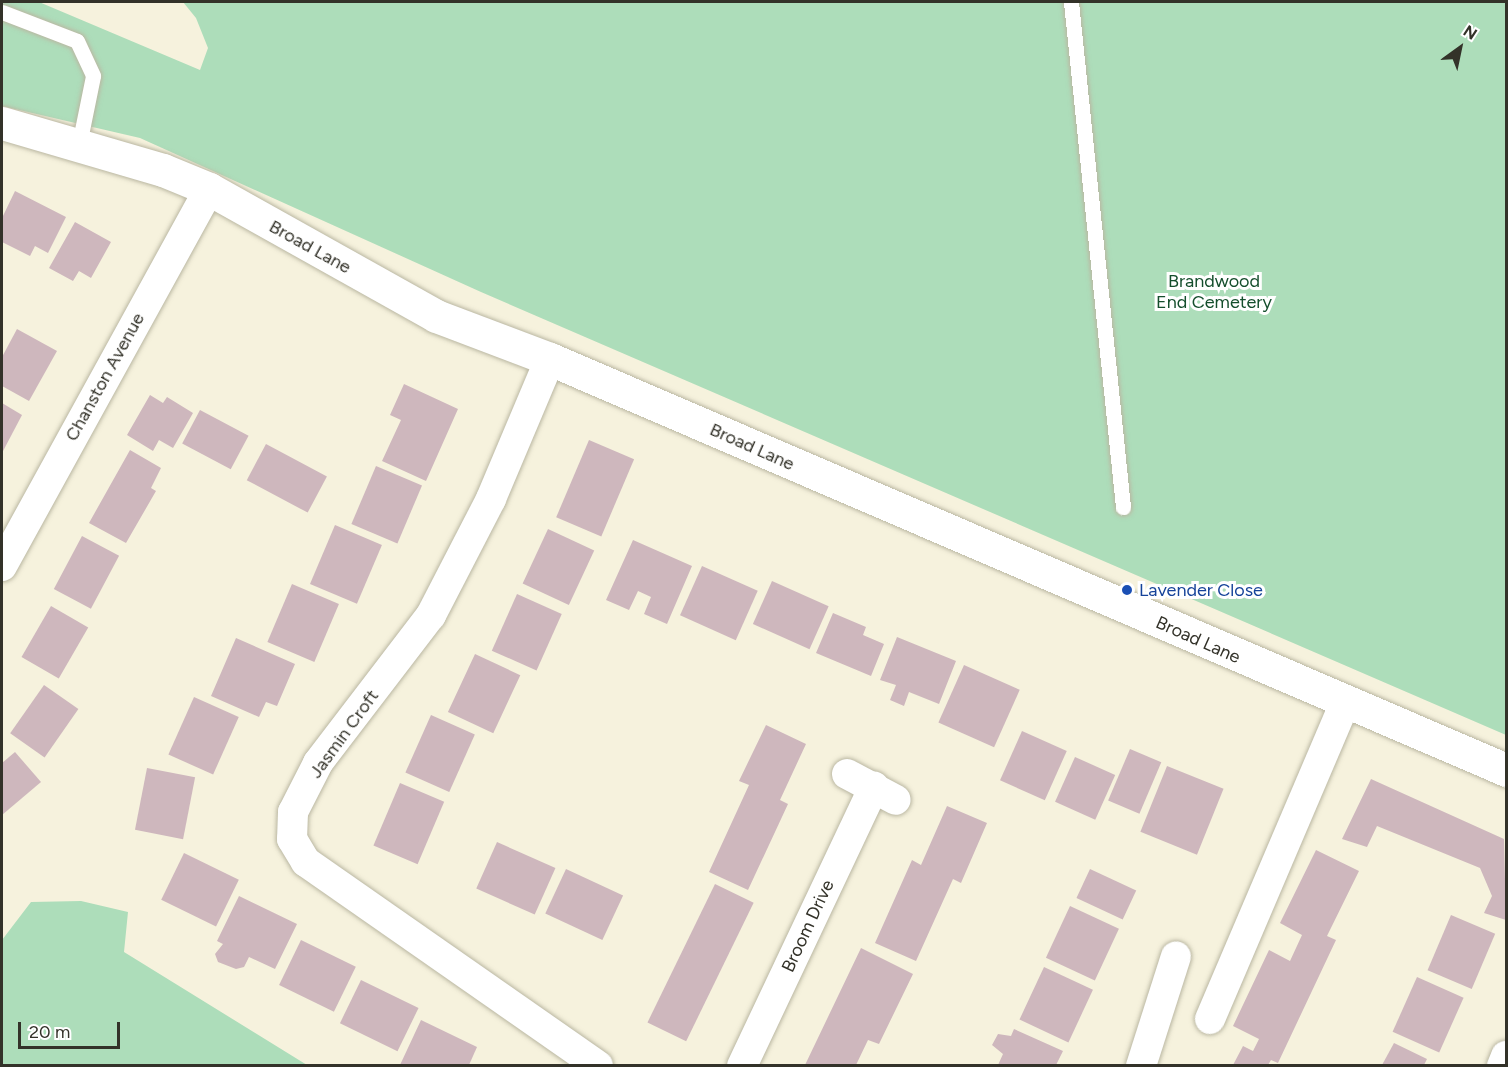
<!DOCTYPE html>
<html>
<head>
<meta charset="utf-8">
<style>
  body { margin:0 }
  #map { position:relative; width:1508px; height:1067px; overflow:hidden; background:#f6f2dd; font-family:Figtree,sans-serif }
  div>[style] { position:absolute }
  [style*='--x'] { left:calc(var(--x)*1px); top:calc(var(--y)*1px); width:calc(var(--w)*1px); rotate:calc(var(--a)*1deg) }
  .green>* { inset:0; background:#adddba }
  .building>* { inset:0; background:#ceb7bd; transform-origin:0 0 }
  .roads { filter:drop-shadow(0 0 2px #bab7a2) drop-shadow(0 0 2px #bab7a2) }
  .service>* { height:15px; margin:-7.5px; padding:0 7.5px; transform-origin:7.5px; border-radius:7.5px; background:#fff }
  .minor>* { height:30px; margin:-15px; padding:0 15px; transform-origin:15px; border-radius:15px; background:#fff }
  .tertiary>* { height:33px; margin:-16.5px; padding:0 16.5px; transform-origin:16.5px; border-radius:16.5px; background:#fff }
  .dots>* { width:16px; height:16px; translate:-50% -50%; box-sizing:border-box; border:3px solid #fff; border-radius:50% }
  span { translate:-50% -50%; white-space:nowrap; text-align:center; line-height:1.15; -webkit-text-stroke:6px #fff; paint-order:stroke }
  .street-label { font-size:18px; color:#333229 }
  .park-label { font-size:18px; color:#144e2c }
  .transit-label { font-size:18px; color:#164399 }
  .left { translate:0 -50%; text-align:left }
  .frame { position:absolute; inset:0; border:3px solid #333229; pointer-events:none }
  .north { position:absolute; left:1430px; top:18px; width:60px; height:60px; -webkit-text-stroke:4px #fff; paint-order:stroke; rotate:33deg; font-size:16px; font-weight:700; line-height:24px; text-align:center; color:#333229 }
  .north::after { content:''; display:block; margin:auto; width:21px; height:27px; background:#333229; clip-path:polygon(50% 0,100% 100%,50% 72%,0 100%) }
  .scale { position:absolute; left:18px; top:1022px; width:102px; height:27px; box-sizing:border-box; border:3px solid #333229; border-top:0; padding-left:8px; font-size:18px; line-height:21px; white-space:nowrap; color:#333229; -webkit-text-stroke:4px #fff; paint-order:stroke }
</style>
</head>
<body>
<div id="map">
  <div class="green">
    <div style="clip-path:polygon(2px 2px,39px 2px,200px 70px,208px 48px,196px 18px,183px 2px,1506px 2px,1506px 735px,481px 292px,140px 138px,2px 106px)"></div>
    <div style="clip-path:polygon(81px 901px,128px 912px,124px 952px,307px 1065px,2px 1065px,2px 940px,31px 902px)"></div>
  </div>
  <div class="building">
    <div style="clip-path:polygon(15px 191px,66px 217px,48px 253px,35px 246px,30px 256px,2px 242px,2px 218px)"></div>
    <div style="clip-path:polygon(75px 222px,111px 242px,91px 278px,79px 271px,73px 281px,49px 268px)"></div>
    <div style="clip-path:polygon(17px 329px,57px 351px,29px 401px,2px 386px,2px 357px)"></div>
    <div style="clip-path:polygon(404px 384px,458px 409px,426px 481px,382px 461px,401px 420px,390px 415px)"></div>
    <div style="clip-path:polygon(150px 395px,163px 403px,167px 397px,193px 413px,173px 448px,159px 440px,153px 451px,127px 435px)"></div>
    <div style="clip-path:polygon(2px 403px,22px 415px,2px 453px)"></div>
    <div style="left:200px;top:410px;width:55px;height:38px;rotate:28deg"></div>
    <div style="left:589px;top:440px;width:49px;height:84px;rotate:23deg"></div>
    <div style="left:266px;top:444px;width:69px;height:41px;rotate:28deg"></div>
    <div style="clip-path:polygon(130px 450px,161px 468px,151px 488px,156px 491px,126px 543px,89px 523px)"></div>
    <div style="left:376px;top:466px;width:50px;height:63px;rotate:23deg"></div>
    <div style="left:335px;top:525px;width:51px;height:64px;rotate:23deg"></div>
    <div style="left:548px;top:529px;width:51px;height:60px;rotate:25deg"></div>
    <div style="left:82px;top:536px;width:42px;height:60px;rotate:28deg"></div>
    <div style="clip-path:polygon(633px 540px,692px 566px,667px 624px,644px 614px,651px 597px,638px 591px,629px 610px,606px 600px)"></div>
    <div style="left:702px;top:566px;width:61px;height:54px;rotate:24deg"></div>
    <div style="left:772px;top:581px;width:62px;height:47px;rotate:24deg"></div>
    <div style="left:292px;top:584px;width:51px;height:63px;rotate:23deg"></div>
    <div style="left:517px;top:594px;width:49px;height:62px;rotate:24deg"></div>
    <div style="left:51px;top:606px;width:43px;height:59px;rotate:30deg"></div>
    <div style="clip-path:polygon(833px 613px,866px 627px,863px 635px,884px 644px,871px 676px,816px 653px)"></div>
    <div style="clip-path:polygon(897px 637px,956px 661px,939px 704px,909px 692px,904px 706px,890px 700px,896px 685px,880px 680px)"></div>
    <div style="clip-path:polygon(236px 638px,295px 664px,277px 706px,266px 702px,259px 717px,211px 696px)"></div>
    <div style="left:475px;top:654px;width:50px;height:64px;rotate:25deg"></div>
    <div style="left:964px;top:665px;width:61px;height:63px;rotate:24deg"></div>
    <div style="left:44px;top:685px;width:42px;height:59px;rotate:35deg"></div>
    <div style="left:194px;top:697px;width:49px;height:63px;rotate:24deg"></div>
    <div style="left:431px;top:715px;width:48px;height:63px;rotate:24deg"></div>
    <div style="clip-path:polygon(766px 725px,806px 744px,780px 800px,788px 804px,748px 890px,709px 872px,749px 785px,739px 781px)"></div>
    <div style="left:1022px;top:731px;width:49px;height:54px;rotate:24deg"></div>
    <div style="left:1130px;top:749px;width:34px;height:56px;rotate:23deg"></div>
    <div style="clip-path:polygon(15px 752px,41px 782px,2px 815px,2px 763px)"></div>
    <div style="left:1075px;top:757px;width:44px;height:49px;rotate:24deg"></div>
    <div style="left:1167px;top:766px;width:61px;height:71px;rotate:22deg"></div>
    <div style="left:147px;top:768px;width:49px;height:63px;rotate:11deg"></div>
    <div style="clip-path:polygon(1371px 779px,1504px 839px,1506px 920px,1484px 913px,1492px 896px,1480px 868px,1377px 826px,1367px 847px,1342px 839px)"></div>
    <div style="left:400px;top:783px;width:48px;height:68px;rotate:23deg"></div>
    <div style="clip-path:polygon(947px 806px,987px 823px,961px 883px,953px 879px,916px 961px,875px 943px,912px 860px,921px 865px)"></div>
    <div style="left:497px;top:842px;width:64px;height:51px;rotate:24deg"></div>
    <div style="clip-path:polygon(1316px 850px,1359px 871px,1327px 936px,1336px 940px,1278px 1063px,1271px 1060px,1268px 1065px,1233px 1065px,1243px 1046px,1253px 1051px,1259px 1039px,1233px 1026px,1269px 950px,1290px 961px,1302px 935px,1280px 923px)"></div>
    <div style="left:184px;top:853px;width:61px;height:52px;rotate:26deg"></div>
    <div style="left:566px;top:869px;width:63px;height:49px;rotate:25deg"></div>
    <div style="left:1090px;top:869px;width:51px;height:32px;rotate:25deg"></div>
    <div style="left:715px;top:884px;width:43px;height:154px;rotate:26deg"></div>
    <div style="clip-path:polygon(239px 896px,297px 924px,275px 969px,249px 957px,244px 967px,236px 969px,218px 962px,215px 954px,223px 944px,217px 941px)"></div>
    <div style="left:1070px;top:906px;width:54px;height:57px;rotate:25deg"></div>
    <div style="left:1451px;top:915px;width:48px;height:60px;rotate:23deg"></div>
    <div style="left:301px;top:940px;width:61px;height:50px;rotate:26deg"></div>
    <div style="clip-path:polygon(861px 948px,913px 974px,879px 1044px,868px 1040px,856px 1065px,805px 1065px)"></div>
    <div style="left:1044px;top:967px;width:54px;height:58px;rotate:25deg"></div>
    <div style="left:1417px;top:977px;width:51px;height:60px;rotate:24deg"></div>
    <div style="left:361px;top:980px;width:64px;height:48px;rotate:26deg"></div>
    <div style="clip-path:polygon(421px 1020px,477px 1047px,469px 1065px,400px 1065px)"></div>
    <div style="clip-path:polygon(1014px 1029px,1063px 1051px,1056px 1065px,998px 1065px,1003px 1054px,992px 1045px,998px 1034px,1011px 1036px)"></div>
    <div style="clip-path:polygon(1394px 1043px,1427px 1059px,1424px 1065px,1382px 1065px)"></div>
  </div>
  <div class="roads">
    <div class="service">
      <div style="--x:1071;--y:2;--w:508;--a:84.12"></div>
      <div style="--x:2;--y:12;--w:80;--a:21.1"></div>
      <div style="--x:77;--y:41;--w:38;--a:65"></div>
      <div style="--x:93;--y:76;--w:70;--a:101.5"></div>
    </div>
    <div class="minor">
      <div style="--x:550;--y:359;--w:152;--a:112.9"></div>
      <div style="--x:491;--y:499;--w:131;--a:117.3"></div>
      <div style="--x:431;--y:615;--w:186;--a:127.4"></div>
      <div style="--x:318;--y:763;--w:55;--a:117"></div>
      <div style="--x:293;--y:812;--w:27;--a:92"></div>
      <div style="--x:292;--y:839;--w:27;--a:59"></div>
      <div style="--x:306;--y:862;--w:356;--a:34.9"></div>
      <div style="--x:2;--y:566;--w:430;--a:-61.2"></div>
      <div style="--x:847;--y:774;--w:55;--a:28"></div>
      <div style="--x:1210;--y:1019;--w:344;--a:-66.9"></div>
      <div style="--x:742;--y:1066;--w:309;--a:-64.7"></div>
      <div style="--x:1141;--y:1066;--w:115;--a:-72.3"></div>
      <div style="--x:1502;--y:1066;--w:11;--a:-68"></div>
    </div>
    <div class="tertiary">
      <div style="--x:2;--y:123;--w:168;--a:16.3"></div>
      <div style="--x:163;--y:170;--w:50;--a:22.4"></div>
      <div style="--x:209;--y:189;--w:260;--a:29.2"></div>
      <div style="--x:436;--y:316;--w:122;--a:20.7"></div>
      <div style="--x:550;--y:359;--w:1041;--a:23.26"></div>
    </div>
  </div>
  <div class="dots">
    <div style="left:1127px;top:590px;background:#1a4fb4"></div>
  </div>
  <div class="street-label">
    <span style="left:310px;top:247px;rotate:29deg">Broad Lane</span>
    <span style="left:105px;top:377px;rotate:-61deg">Chanston Avenue</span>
    <span style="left:752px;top:447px;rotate:24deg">Broad Lane</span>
    <span style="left:1198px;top:640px;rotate:24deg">Broad Lane</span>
    <span style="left:344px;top:734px;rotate:-54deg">Jasmin Croft</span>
    <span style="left:808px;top:926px;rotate:-65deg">Broom Drive</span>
  </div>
  <div class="park-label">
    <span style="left:1214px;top:292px">Brandwood<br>End Cemetery</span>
  </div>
  <div class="transit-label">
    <span class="left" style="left:1139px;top:590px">Lavender Close</span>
  </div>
  <div class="frame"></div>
  <div class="north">N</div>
  <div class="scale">20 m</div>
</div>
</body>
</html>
